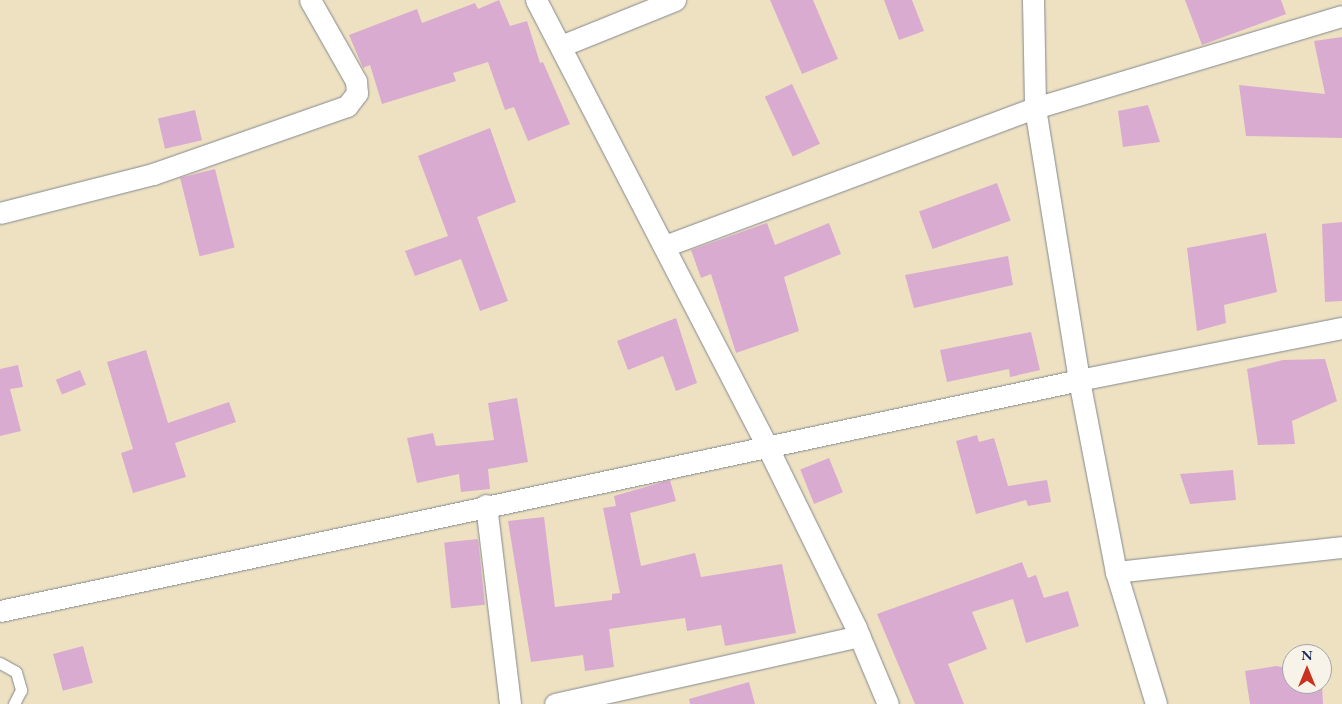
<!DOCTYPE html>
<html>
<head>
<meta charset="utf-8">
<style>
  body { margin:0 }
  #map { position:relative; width:1342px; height:704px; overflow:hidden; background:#ede1c1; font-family:"EB Garamond",serif }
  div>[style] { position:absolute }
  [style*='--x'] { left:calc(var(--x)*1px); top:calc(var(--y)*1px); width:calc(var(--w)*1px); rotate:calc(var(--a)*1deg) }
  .building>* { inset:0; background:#daabd0; transform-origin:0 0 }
  .roads { filter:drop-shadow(0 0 1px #848890) drop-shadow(0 0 1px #848890) }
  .service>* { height:11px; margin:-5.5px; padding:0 5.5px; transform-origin:5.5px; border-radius:5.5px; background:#fff }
  .minor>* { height:21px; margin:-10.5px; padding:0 10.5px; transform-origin:10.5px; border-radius:10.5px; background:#fff }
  span { translate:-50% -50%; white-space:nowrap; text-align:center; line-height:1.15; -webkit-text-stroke:5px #f7f3e8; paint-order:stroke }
  .north { position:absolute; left:1282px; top:644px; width:50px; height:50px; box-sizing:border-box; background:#f7f3e8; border:1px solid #9fa5b1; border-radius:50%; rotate:0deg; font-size:14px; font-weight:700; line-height:20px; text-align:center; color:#1b2f5e }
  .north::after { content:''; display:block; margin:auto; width:18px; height:22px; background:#c8321e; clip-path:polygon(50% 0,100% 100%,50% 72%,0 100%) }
</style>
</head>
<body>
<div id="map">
  <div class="building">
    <div style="clip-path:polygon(499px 0,510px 26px,527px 21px,540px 63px,543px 62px,570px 124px,528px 141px,514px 107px,505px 110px,488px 62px,453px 73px,456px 81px,382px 104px,370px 65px,363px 68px,349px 35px,417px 9px,422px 23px,475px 3px,478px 9px)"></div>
    <div style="clip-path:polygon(770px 0,813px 0,838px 59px,802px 74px)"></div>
    <div style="clip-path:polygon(884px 0,912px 0,924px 31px,899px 40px)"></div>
    <div style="clip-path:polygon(1185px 0,1281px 0,1286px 14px,1202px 45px)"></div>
    <div style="clip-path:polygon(1342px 37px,1342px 138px,1246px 136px,1239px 85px,1325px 94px,1314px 41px)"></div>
    <div style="left:792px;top:84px;width:66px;height:30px;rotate:65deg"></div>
    <div style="clip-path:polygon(1148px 105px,1160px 142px,1123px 147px,1118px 111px)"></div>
    <div style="left:195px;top:110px;width:31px;height:38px;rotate:77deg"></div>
    <div style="clip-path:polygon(490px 128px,516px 202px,477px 217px,508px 301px,480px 311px,461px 259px,415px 276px,405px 251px,448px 236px,418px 156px)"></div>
    <div style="left:215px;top:169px;width:81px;height:36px;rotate:76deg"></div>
    <div style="left:997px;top:183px;width:40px;height:83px;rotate:70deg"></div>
    <div style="clip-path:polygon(1342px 222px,1342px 301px,1325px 302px,1322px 224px)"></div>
    <div style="clip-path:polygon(767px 223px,775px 245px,829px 223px,841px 254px,784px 277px,799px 331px,736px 353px,711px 274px,701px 278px,691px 250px)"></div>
    <div style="clip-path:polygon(1266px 233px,1277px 292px,1224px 305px,1226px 323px,1197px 331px,1187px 248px)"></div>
    <div style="clip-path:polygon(1008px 256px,1013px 285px,914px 308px,905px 275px)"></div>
    <div style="clip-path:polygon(676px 318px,697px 383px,676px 391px,663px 356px,628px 370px,617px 341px)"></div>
    <div style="clip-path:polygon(1031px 332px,1040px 370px,1010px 377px,1009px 369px,947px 382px,940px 350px)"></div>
    <div style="clip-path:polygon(146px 350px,168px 423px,229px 402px,236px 422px,175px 443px,186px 477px,133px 493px,121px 453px,133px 449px,107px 362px)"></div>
    <div style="clip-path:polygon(1325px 359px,1337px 401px,1292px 421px,1295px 444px,1258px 445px,1247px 369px,1283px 360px)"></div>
    <div style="clip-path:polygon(18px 365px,23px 387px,10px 389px,21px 431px,0 436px,0 369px)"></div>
    <div style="left:80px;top:370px;width:16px;height:26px;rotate:68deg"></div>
    <div style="clip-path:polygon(517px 398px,528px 462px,488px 469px,490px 489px,461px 492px,459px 474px,417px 483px,407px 438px,433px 433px,436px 446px,494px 440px,488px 403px)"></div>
    <div style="clip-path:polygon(977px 435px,979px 442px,994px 438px,1008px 486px,1047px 480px,1051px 502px,1028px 506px,1026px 500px,976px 514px,956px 441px)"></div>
    <div style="left:829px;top:458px;width:37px;height:31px;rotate:68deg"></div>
    <div style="clip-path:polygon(1233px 470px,1236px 500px,1190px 504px,1180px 474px)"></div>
    <div style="clip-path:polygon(670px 480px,676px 501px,630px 513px,641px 566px,695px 553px,701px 577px,782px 564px,796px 633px,725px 646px,721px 625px,687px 631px,685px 618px,609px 629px,614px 667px,585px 671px,583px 655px,531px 662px,508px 521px,544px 517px,555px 607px,612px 600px,612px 594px,620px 593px,603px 508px,616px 506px,614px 496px)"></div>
    <div style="left:478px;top:539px;width:66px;height:34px;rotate:84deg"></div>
    <div style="clip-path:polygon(1022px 562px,1028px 578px,1036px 575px,1044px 598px,1068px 591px,1079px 626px,1026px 643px,1013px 599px,972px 612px,987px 649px,948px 664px,964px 704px,915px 704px,877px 614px)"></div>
    <div style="left:83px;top:646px;width:38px;height:31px;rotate:75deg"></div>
    <div style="clip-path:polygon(1276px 666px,1292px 669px,1292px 684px,1322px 684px,1323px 704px,1250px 704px,1245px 671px)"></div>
    <div style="clip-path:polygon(749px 682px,755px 704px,690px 704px,689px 699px)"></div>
  </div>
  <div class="roads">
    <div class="service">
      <div style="--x:0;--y:663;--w:18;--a:29"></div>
      <div style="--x:16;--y:672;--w:19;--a:74"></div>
      <div style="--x:21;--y:690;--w:16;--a:117"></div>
    </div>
    <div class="minor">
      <div style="--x:536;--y:0;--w:502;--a:62.62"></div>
      <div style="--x:767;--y:446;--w:203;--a:63.9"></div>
      <div style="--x:856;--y:628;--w:82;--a:67.2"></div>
      <div style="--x:1033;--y:0;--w:108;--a:88.9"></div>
      <div style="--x:1035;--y:108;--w:276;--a:80.8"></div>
      <div style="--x:1079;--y:380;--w:196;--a:79.1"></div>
      <div style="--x:1116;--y:572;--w:138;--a:73.1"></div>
      <div style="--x:561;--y:46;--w:123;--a:-22"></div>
      <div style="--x:0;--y:213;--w:158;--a:-14.3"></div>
      <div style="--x:153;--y:174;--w:206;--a:-19.3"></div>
      <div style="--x:347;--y:106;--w:16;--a:-52"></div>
      <div style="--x:357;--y:93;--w:12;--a:-95"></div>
      <div style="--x:356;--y:81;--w:93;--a:-119.6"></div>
      <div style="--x:665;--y:246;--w:395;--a:-20.5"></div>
      <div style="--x:1035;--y:108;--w:320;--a:-16.7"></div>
      <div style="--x:486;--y:505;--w:200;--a:83.1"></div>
      <div style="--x:1116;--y:572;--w:227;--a:-6.3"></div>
      <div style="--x:0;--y:611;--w:1103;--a:-12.08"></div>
      <div style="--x:1079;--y:380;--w:268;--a:-11.2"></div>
      <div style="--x:555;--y:704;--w:312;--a:-12.6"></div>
    </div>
  </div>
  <div class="north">N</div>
</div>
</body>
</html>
